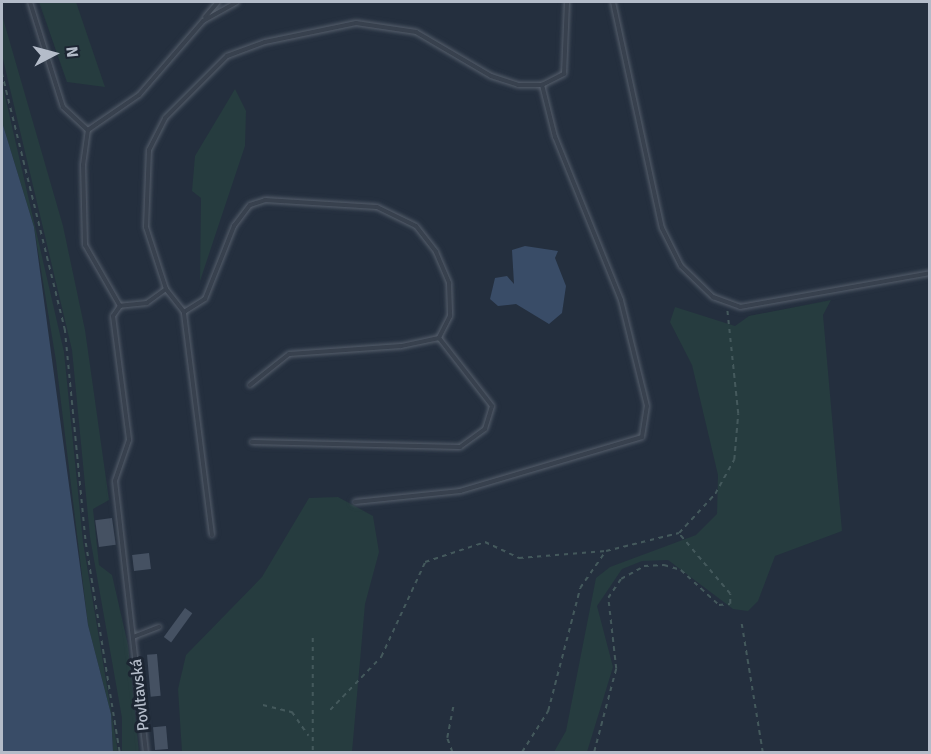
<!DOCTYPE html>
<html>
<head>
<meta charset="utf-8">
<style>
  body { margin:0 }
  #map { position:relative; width:931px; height:754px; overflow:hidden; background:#242f3e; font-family:Signika,sans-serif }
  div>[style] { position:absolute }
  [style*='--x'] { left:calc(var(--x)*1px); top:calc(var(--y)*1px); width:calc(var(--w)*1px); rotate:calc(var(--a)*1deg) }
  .green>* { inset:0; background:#263c3f }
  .water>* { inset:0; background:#394c67 }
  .building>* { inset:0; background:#455162; transform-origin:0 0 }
  .path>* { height:1.5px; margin-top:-0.75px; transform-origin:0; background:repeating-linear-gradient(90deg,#44595c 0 4.5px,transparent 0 9px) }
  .roads { filter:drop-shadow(0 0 2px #565f6c) drop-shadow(0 0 2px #565f6c) }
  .service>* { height:4px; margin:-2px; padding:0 2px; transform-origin:2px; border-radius:2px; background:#38414e }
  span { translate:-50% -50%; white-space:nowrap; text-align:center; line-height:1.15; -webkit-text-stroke:6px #1d2633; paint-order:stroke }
  .street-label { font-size:16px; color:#b4bcc9 }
  .frame { position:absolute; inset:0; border:3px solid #b4bcc9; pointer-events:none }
  .north { position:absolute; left:24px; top:24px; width:60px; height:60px; -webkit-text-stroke:4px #1d2633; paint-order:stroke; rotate:84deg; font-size:16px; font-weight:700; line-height:24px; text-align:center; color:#b4bcc9 }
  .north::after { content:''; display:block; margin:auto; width:21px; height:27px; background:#b4bcc9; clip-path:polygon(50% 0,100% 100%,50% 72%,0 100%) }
</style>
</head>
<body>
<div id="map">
  <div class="green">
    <div style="clip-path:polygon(39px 2px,76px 2px,105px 87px,67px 82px)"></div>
    <div style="clip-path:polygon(2px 15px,63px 226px,85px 330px,109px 500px,93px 509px,99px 565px,112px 575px,128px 645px,139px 752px,122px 752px,122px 718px,90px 537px,72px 350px,2px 55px)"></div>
    <div style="clip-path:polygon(2px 83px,64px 352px,83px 542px,118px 752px,113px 752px,111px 714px,88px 625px,56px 361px,34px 227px,2px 122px)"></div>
    <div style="clip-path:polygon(235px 89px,246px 111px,245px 146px,200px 281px,201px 198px,192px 191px,195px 156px)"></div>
    <div style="clip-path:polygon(831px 300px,823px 315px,842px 531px,775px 556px,758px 601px,748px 611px,733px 609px,668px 560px,642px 561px,622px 569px,597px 606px,613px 667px,587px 752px,554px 752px,566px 731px,596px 578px,610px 567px,696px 535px,717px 514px,718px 475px,692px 365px,670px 322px,675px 307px,735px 326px,749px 316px)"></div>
    <div style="clip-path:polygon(338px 497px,373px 516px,379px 552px,365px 604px,352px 752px,182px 752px,178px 689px,186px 655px,262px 577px,309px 498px)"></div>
  </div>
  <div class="water">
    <div style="clip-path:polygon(2px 122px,34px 227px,88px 625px,111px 714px,113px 752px,2px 752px)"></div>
    <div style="clip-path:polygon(525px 246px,558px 251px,555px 258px,566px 286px,562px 313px,549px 324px,516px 304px,498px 306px,490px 299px,495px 278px,507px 276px,514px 284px,512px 250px)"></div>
  </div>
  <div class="building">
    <div style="left:112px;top:518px;width:27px;height:17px;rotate:82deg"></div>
    <div style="left:149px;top:553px;width:16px;height:17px;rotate:83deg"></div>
    <div style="left:185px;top:608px;width:9px;height:36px;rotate:36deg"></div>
    <div style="left:157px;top:654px;width:42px;height:10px;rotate:85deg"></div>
    <div style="left:166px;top:726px;width:23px;height:13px;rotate:85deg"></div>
  </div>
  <div class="path">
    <div style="--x:2;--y:73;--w:264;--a:76.2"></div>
    <div style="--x:65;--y:329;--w:215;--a:84.4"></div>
    <div style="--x:86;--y:543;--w:212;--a:80.8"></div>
    <div style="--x:742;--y:624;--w:130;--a:80.7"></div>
    <div style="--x:313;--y:638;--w:114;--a:90"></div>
    <div style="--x:263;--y:705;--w:30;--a:14"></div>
    <div style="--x:292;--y:712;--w:29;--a:55"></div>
    <div style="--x:330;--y:710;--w:74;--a:-46.1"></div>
    <div style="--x:381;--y:657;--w:105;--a:-65.1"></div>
    <div style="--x:425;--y:562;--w:63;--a:-18.4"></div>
    <div style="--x:485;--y:542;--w:38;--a:25"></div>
    <div style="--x:519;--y:558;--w:87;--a:-4.6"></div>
    <div style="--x:606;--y:551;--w:75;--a:-13.9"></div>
    <div style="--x:679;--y:533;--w:53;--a:-47.3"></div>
    <div style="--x:715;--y:494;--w:39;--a:-61"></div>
    <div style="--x:734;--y:460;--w:46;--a:-85"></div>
    <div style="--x:738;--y:414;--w:106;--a:-96"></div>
    <div style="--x:452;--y:752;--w:15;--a:-110"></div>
    <div style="--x:447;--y:738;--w:33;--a:-79"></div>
    <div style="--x:522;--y:752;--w:49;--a:-57.6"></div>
    <div style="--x:548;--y:711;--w:127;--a:-75.4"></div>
    <div style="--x:580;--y:588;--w:44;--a:-55.2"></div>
    <div style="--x:594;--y:752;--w:86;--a:-75.2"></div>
    <div style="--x:616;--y:669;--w:71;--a:-96.4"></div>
    <div style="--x:608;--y:598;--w:23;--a:-56"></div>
    <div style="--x:621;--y:579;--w:26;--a:-29"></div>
    <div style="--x:644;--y:566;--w:20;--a:-3"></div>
    <div style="--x:664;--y:565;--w:18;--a:16"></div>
    <div style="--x:681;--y:570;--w:52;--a:42.6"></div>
    <div style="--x:719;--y:605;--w:11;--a:-5"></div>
    <div style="--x:730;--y:604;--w:10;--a:-90"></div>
    <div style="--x:730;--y:594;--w:79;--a:-130.4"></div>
  </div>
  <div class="roads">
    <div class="service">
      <div style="--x:30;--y:2;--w:110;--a:72.6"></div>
      <div style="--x:63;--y:107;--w:34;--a:43"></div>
      <div style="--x:613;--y:2;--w:231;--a:77.8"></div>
      <div style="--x:662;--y:228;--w:42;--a:63.4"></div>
      <div style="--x:681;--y:266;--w:45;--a:44.1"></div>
      <div style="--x:713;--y:297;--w:29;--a:20"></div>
      <div style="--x:740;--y:307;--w:193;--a:-10.1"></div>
      <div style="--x:205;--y:17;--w:20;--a:-49"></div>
      <div style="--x:166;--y:289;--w:24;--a:144"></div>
      <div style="--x:147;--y:303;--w:27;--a:174"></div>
      <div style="--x:120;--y:306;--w:70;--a:-119.8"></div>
      <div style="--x:85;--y:245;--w:80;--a:-91.4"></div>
      <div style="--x:83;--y:165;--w:35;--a:-82"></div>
      <div style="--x:88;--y:130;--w:62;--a:-34.5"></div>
      <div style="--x:139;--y:95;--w:98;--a:-49.1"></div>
      <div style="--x:203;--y:21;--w:39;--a:-29"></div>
      <div style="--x:120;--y:306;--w:12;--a:125"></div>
      <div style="--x:113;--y:316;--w:125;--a:82.6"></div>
      <div style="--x:129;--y:440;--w:43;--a:108.9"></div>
      <div style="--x:115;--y:481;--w:273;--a:83.5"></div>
      <div style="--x:184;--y:312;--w:25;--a:-32"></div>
      <div style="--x:205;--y:299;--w:79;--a:-68.3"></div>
      <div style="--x:234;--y:226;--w:26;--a:-53"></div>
      <div style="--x:250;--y:205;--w:16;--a:-18"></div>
      <div style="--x:265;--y:200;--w:112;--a:3.6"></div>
      <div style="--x:377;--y:207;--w:43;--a:26"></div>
      <div style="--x:416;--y:226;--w:33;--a:52"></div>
      <div style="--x:436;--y:252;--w:34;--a:67"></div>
      <div style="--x:449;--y:283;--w:33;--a:88"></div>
      <div style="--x:450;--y:316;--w:25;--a:117"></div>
      <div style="--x:439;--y:338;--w:39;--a:168"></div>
      <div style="--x:401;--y:346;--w:112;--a:175.9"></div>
      <div style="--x:289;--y:354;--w:50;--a:141.5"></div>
      <div style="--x:252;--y:442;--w:208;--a:1.4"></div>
      <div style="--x:460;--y:447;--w:31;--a:-36"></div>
      <div style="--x:485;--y:429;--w:24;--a:-73"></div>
      <div style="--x:492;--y:406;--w:86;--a:-127.9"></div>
      <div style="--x:355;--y:502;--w:106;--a:-6"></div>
      <div style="--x:460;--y:491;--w:190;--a:-16.5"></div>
      <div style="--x:642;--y:437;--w:31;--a:-81"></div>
      <div style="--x:647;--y:406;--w:109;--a:-103.8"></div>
      <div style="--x:621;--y:300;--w:176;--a:-112"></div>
      <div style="--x:555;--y:137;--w:54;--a:-104"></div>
      <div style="--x:212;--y:535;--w:225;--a:-97.2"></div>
      <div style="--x:184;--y:312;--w:29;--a:-128"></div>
      <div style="--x:166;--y:289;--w:65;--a:-107.9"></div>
      <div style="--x:146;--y:227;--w:77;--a:-87.8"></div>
      <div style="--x:149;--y:150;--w:36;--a:-63"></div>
      <div style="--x:165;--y:118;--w:88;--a:-45"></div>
      <div style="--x:227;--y:56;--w:40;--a:-20.2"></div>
      <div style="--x:265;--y:42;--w:93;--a:-11.8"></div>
      <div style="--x:356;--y:23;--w:61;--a:8.5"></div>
      <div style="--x:416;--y:32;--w:87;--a:30.4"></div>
      <div style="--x:491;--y:76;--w:28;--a:18"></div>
      <div style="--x:518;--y:85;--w:24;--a:0"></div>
      <div style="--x:542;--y:85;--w:25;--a:-27"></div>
      <div style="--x:564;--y:74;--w:72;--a:-87.6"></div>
      <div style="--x:133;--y:637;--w:28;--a:-21"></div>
    </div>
  </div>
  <div class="street-label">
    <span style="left:140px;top:695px;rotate:-96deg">Povltavská</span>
  </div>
  <div class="frame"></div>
  <div class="north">N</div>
</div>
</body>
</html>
